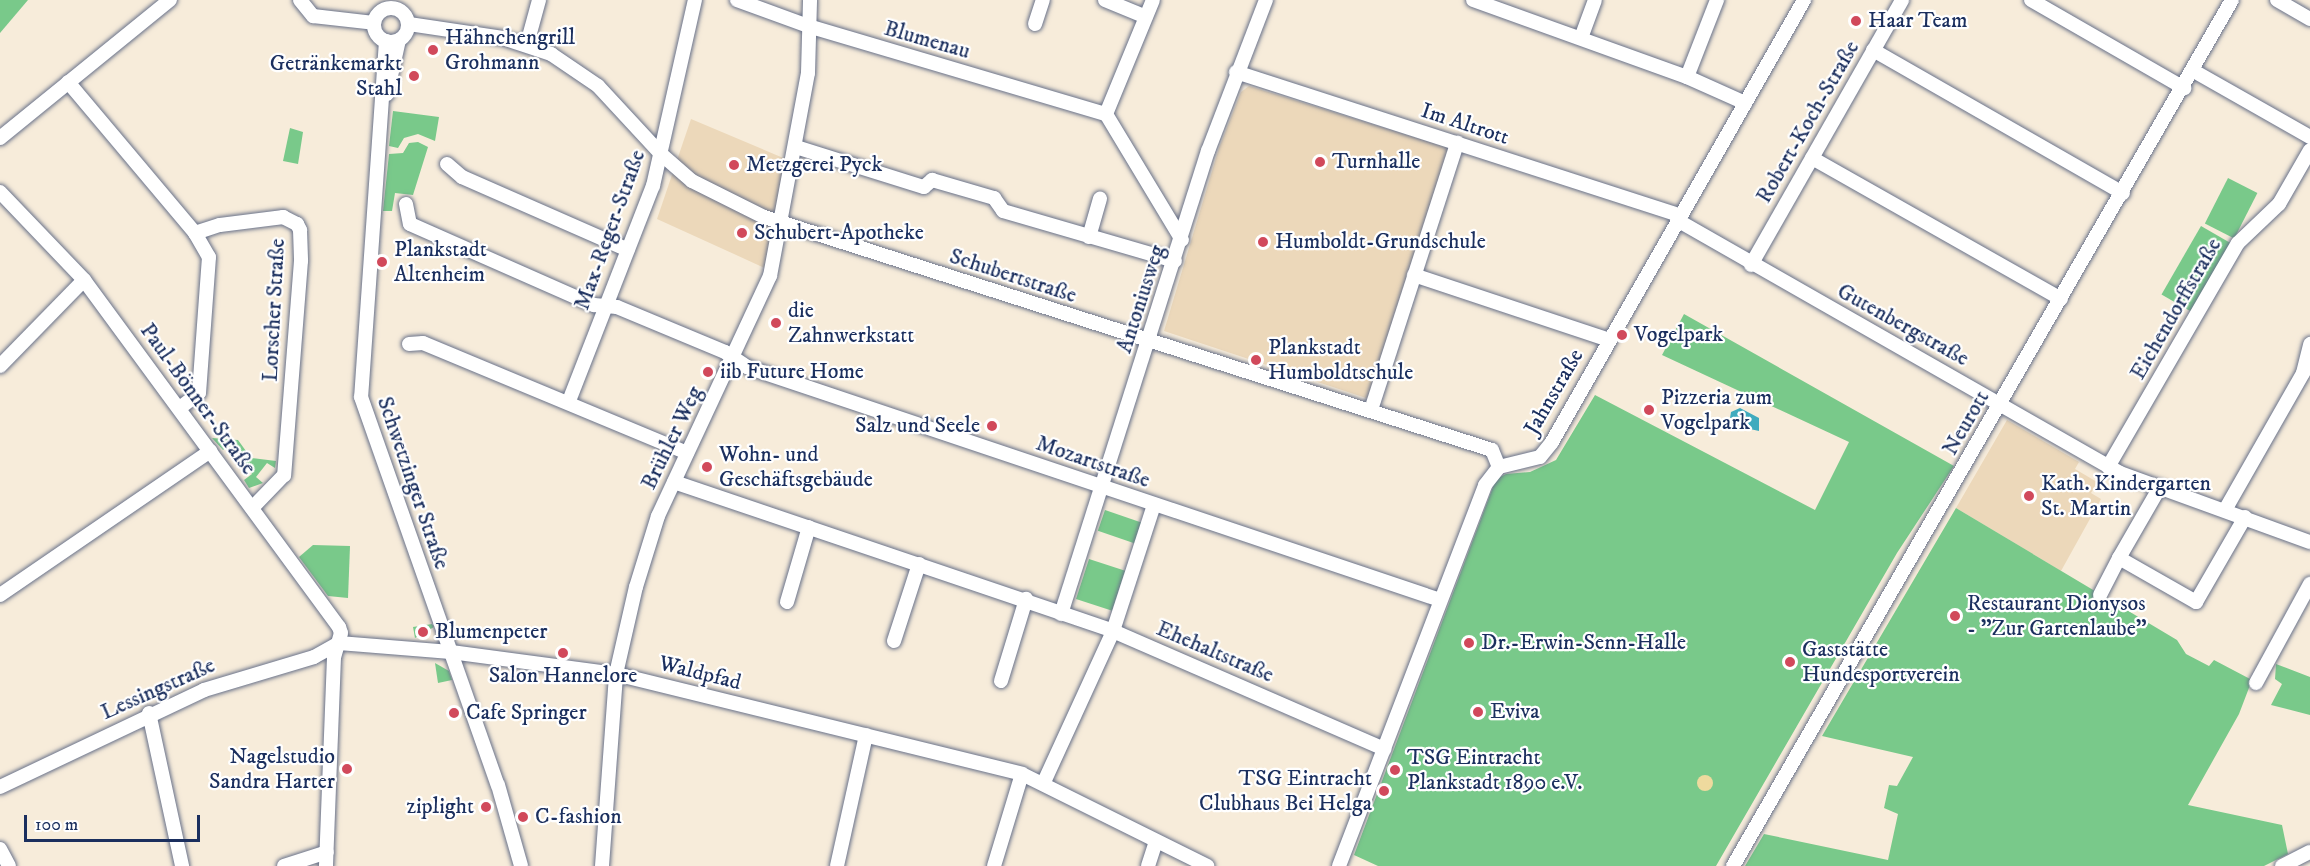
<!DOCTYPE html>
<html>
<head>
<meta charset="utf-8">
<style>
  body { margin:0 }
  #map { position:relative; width:2310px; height:866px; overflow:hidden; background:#f7ecda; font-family:"IM FELL DW Pica",serif }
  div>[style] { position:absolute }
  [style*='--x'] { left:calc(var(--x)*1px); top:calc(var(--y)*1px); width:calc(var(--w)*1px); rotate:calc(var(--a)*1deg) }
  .built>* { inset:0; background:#ecd8ba }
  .green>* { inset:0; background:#79c98a; transform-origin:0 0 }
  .sand>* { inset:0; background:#eeda9e }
  .round { border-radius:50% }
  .water>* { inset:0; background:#3fabbe }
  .roads { filter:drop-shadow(0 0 2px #687189) drop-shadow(0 0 2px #687189) }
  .minor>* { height:14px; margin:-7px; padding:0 7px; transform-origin:7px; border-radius:7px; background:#fff }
  .minor>.ring { margin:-7px; padding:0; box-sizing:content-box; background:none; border:14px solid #fff; border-radius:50% }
  .dots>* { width:16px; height:16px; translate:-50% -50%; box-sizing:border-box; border:3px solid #fff; border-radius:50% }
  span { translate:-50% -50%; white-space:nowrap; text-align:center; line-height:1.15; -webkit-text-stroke:4.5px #fff; paint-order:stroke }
  .poi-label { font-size:22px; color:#1b2f5e }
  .left { translate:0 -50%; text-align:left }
  .right { translate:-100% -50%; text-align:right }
  .street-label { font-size:22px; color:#1b2f5e }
  .scale { position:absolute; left:24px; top:815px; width:176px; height:27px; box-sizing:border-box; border:3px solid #1b2f5e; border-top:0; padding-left:8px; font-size:18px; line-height:21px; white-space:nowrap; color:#1b2f5e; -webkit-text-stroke:4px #fff; paint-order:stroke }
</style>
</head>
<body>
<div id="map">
  <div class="built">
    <div style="clip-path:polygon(1249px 86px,1449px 148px,1369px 399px,1164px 331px,1219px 148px,1241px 92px)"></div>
    <div style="clip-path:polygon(691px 119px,788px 160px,767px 269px,657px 219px)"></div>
    <div style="clip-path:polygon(2007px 420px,2079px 462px,2075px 469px,2097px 482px,2091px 493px,2101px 499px,2061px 571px,1956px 508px)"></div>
  </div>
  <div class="green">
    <div style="clip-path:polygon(0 0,28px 0,0 33px)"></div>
    <div style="clip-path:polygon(393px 111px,439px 117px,435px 141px,418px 134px,404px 138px,398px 148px,389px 146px)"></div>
    <div style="clip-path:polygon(290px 128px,303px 132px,298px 164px,283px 161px)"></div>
    <div style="clip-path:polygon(418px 142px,428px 147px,413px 195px,395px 193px,392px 211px,383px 211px,389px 154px,403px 153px,409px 143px)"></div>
    <div style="left:2228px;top:178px;width:33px;height:51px;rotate:27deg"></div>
    <div style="left:2201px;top:226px;width:34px;height:79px;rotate:30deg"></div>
    <div style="clip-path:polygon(1684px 314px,1954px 466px,1897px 553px,1716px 866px,1378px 866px,1354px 855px,1496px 479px,1506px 474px,1530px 472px,1556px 460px,1595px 395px,1815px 510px,1849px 442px,1662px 355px)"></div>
    <div style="clip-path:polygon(212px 438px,238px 440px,251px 458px,276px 461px,275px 468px,267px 463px,256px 477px,263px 483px,249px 488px,244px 480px,252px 474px,232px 445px,223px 450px)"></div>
    <div style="clip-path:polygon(1956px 508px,2177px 640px,2186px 654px,2209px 666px,2214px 660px,2252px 680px,2239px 714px,2188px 805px,2282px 825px,2288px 854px,2264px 866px,1745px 866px,1764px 834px,1888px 860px,1898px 814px,1884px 808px,1889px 785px,1897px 786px,1913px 757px,1822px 736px)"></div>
    <div style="left:1105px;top:510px;width:40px;height:22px;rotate:19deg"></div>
    <div style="clip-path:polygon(313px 545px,350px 546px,348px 598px,328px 596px,299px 557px)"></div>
    <div style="left:1089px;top:559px;width:38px;height:42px;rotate:18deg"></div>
    <div style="clip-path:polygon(432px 624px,434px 627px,415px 638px,413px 627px)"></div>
    <div style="clip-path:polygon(435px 663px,449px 671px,452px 680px,438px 683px)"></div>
    <div style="clip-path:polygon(2276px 664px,2310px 677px,2310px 715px,2271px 705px,2282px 684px,2275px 679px)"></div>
  </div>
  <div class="sand">
    <div class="round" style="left:1697px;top:775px;width:16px;height:16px"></div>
  </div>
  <div class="water">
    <div style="clip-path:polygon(1740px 408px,1759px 418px,1759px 431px,1750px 429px,1742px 417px,1730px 418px,1731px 412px)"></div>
  </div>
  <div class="roads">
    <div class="minor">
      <div style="--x:300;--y:0;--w:21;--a:51"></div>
      <div style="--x:313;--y:16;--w:61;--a:6.5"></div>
      <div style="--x:737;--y:0;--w:76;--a:20.1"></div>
      <div style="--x:808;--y:26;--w:311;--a:16.5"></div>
      <div style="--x:1105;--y:0;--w:44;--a:22.5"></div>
      <div style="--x:1473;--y:0;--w:227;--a:19.8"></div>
      <div style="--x:1687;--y:77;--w:64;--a:24.1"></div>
      <div style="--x:2031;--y:0;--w:177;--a:29.9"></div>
      <div style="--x:2277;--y:0;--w:38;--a:30"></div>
      <div class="ring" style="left:374px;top:8px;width:20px;height:20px"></div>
      <div style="--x:409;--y:24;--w:95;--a:8.5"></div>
      <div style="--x:503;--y:38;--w:51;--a:18.4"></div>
      <div style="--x:551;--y:54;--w:57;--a:34.2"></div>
      <div style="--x:598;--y:86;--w:93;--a:47.2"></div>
      <div style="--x:661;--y:154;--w:41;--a:41.1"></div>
      <div style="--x:692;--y:181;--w:80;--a:26.6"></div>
      <div style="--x:764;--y:217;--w:764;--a:17.75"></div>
      <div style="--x:1492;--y:450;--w:18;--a:68"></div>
      <div style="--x:1035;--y:24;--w:25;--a:-72"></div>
      <div style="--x:1581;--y:38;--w:40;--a:-69.8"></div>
      <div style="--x:386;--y:41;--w:357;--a:94"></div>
      <div style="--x:361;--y:397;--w:411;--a:70.6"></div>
      <div style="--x:498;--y:785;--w:84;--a:74.1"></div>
      <div style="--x:527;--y:44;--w:46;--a:-74.7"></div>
      <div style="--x:1873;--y:50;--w:288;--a:29.8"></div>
      <div style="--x:2192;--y:70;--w:136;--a:29.6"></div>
      <div style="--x:1236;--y:72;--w:466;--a:17.9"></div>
      <div style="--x:1687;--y:77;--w:83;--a:-68.7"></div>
      <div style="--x:68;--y:82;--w:197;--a:49.9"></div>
      <div style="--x:195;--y:233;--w:28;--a:60"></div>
      <div style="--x:209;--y:257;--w:136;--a:94.2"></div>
      <div style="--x:199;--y:393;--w:24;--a:142"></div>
      <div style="--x:387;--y:94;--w:55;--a:-77.5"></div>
      <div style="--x:1106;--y:114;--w:147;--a:58.9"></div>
      <div style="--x:1106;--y:114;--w:123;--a:-67.6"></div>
      <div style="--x:0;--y:138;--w:219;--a:-39.1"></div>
      <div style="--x:796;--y:147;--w:134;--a:17.4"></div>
      <div style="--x:924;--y:187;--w:11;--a:-41"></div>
      <div style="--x:932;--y:180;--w:65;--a:16.2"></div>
      <div style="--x:994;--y:198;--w:16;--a:55"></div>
      <div style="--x:1003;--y:211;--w:179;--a:16.2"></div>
      <div style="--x:1812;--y:158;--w:286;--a:29.5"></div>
      <div style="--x:447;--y:164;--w:20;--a:41"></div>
      <div style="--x:462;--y:177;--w:181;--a:23.7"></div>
      <div style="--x:0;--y:192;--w:122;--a:46.3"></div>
      <div style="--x:84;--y:280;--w:431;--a:53.7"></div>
      <div style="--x:339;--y:627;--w:6;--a:72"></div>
      <div style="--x:341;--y:633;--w:25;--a:106"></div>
      <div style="--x:334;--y:657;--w:209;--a:92.2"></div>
      <div style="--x:406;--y:204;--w:20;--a:79"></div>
      <div style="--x:410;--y:224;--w:201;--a:23.8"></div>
      <div style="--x:594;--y:305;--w:23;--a:5"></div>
      <div style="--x:617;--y:307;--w:117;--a:22.6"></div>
      <div style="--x:725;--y:352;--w:27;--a:34"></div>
      <div style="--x:747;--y:367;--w:731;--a:18.58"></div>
      <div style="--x:1677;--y:220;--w:510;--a:29.73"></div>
      <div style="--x:2120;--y:473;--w:202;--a:20"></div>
      <div style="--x:195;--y:233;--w:26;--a:-18"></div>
      <div style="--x:220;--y:225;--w:64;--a:-7.2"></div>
      <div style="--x:283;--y:217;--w:16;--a:27"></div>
      <div style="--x:297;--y:224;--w:7;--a:63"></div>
      <div style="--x:300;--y:230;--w:31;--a:88"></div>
      <div style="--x:301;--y:261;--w:215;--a:94.5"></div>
      <div style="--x:284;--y:475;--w:46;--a:134.1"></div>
      <div style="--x:1089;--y:237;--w:40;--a:-74"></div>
      <div style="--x:1751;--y:265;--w:305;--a:-60.3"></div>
      <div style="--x:1414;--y:275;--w:206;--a:18.4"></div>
      <div style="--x:409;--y:344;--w:14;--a:-4"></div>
      <div style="--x:423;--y:343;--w:286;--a:22.6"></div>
      <div style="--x:0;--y:366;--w:120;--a:-45.7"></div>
      <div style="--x:569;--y:401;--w:231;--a:-68.7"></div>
      <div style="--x:653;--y:186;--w:191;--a:-77.3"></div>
      <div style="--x:1371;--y:410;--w:281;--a:-72.1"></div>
      <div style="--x:2108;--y:467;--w:259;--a:-59.9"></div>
      <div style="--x:2238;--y:243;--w:57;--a:-43.6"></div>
      <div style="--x:2279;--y:204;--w:62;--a:-60.1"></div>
      <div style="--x:674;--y:482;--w:464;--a:18.7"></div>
      <div style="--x:1113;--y:631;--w:296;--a:23.5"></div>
      <div style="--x:2160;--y:487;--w:82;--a:120"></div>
      <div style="--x:2119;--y:558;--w:89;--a:29.7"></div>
      <div style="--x:2196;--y:602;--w:98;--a:-60"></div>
      <div style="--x:2225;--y:510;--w:158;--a:-60.3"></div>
      <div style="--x:2303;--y:373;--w:30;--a:-76"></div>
      <div style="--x:0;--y:595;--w:255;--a:-34.4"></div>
      <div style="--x:2100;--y:595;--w:42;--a:-62.8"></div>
      <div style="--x:787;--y:602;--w:78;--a:-73.7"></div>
      <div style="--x:1061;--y:614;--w:486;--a:-72.4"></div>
      <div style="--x:1208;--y:151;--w:162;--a:-69"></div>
      <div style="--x:894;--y:641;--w:81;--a:-72"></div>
      <div style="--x:339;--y:643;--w:112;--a:4.6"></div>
      <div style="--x:451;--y:652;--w:166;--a:7.6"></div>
      <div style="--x:616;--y:674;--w:418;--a:13.8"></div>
      <div style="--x:1022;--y:774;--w:207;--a:26.4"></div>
      <div style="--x:1001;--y:681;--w:86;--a:-73"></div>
      <div style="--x:2256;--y:683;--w:113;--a:-61.4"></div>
      <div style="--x:149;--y:713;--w:157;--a:77.8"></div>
      <div style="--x:1044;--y:782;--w:166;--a:-65.4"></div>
      <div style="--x:1113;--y:631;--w:133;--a:-72"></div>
      <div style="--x:0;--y:787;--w:226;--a:-25.4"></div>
      <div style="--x:204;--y:690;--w:115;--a:-16.7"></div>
      <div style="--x:314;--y:657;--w:29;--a:-29"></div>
      <div style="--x:0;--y:849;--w:19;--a:62"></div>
      <div style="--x:284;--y:866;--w:45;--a:-18"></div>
      <div style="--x:602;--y:866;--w:193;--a:-85.8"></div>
      <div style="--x:616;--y:674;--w:89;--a:-77.1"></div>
      <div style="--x:636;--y:587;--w:74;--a:-72.8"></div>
      <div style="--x:658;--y:516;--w:265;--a:-65"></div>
      <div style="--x:770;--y:276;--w:207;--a:-79.4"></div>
      <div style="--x:808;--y:73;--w:73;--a:-88.4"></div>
      <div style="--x:837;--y:866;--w:134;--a:-77.5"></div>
      <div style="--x:994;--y:866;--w:96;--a:-73.1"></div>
      <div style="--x:1148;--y:866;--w:26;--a:-72"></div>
      <div style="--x:1339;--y:866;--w:408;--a:-69"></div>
      <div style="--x:1485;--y:485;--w:23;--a:-52"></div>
      <div style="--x:1499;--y:467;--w:42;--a:-13.7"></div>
      <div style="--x:1540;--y:457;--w:19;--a:-51"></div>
      <div style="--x:1552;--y:442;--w:509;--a:-60.31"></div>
      <div style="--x:1733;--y:866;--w:999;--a:-60.05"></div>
      <div style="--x:2282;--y:866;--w:31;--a:-27"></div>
    </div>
  </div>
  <div class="dots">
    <div style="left:1856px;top:21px;background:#d1495b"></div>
    <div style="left:433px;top:50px;background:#d1495b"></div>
    <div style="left:414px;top:76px;background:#d1495b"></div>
    <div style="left:1320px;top:162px;background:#d1495b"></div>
    <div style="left:734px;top:165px;background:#d1495b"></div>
    <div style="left:742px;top:233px;background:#d1495b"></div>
    <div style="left:1263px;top:242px;background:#d1495b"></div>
    <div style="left:382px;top:262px;background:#d1495b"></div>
    <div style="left:776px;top:323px;background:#d1495b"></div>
    <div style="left:1622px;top:335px;background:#d1495b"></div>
    <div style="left:1256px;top:360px;background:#d1495b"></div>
    <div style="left:708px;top:372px;background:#d1495b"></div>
    <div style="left:1649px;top:410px;background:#d1495b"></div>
    <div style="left:992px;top:426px;background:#d1495b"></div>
    <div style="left:707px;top:467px;background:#d1495b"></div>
    <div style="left:2029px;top:496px;background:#d1495b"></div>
    <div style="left:1955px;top:616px;background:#d1495b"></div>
    <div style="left:423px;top:632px;background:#d1495b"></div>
    <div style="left:1469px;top:643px;background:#d1495b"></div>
    <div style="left:563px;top:653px;background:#d1495b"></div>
    <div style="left:1790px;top:662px;background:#d1495b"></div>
    <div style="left:1478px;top:712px;background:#d1495b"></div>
    <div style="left:454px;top:713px;background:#d1495b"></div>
    <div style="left:347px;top:769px;background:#d1495b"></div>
    <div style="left:1395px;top:770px;background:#d1495b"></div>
    <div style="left:1384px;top:791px;background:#d1495b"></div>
    <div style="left:486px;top:807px;background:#d1495b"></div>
    <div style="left:523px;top:817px;background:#d1495b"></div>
  </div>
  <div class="poi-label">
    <span class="left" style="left:1868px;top:21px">Haar Team</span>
    <span class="left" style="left:445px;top:50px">Hähnchengrill<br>Grohmann</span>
    <span class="right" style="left:402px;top:76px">Getränkemarkt<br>Stahl</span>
    <span class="left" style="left:1332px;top:162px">Turnhalle</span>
    <span class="left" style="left:746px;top:165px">Metzgerei Pyck</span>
    <span class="left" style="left:754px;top:233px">Schubert-Apotheke</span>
    <span class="left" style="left:1275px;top:242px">Humboldt-Grundschule</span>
    <span class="left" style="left:394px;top:262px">Plankstadt<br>Altenheim</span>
    <span class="left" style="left:788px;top:323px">die<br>Zahnwerkstatt</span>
    <span class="left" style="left:1634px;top:335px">Vogelpark</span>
    <span class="left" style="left:1268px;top:360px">Plankstadt<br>Humboldtschule</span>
    <span class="left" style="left:720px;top:372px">iib Future Home</span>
    <span class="left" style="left:1661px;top:410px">Pizzeria zum<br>Vogelpark</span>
    <span class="right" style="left:980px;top:426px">Salz und Seele</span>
    <span class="left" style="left:719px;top:467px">Wohn- und<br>Geschäftsgebäude</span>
    <span class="left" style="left:2041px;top:496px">Kath. Kindergarten<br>St. Martin</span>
    <span class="left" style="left:1967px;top:616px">Restaurant Dionysos<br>- "Zur Gartenlaube"</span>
    <span class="left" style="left:435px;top:632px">Blumenpeter</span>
    <span class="left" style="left:1481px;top:643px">Dr.-Erwin-Senn-Halle</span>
    <span class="left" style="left:1802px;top:662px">Gaststätte<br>Hundesportverein</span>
    <span style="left:563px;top:676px">Salon Hannelore</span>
    <span class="left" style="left:1490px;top:712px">Eviva</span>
    <span class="left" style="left:466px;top:713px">Cafe Springer</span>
    <span class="right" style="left:335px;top:769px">Nagelstudio<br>Sandra Harter</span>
    <span class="left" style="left:1407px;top:770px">TSG Eintracht<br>Plankstadt 1890 e.V.</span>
    <span class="right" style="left:1372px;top:791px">TSG Eintracht<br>Clubhaus Bei Helga</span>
    <span class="right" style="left:474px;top:807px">ziplight</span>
    <span class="left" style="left:535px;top:817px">C-fashion</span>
  </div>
  <div class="street-label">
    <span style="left:927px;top:40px;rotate:16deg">Blumenau</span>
    <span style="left:1808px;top:122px;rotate:-60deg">Robert-Koch-Straße</span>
    <span style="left:1465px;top:124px;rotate:18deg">Im Altrott</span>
    <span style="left:610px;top:230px;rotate:-70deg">Max-Reger-Straße</span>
    <span style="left:1013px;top:276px;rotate:18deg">Schubertstraße</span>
    <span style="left:1141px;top:299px;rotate:-72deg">Antoniusweg</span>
    <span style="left:2176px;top:309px;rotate:-60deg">Eichendorffstraße</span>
    <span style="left:274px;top:310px;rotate:-87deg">Lorscher Straße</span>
    <span style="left:1903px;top:325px;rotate:29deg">Gutenbergstraße</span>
    <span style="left:1554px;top:392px;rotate:-60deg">Jahnstraße</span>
    <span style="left:198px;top:399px;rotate:54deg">Paul-Bönner-Straße</span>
    <span style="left:1966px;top:423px;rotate:-60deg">Neurott</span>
    <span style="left:672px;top:438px;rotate:-64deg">Brühler Weg</span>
    <span style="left:1093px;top:462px;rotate:19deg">Mozartstraße</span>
    <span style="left:413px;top:483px;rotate:71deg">Schwetzinger Straße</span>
    <span style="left:1215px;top:652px;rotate:23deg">Ehehaltstraße</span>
    <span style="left:700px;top:673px;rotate:14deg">Waldpfad</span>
    <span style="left:158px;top:689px;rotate:-24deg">Lessingstraße</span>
  </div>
  <div class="scale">100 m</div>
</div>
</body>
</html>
